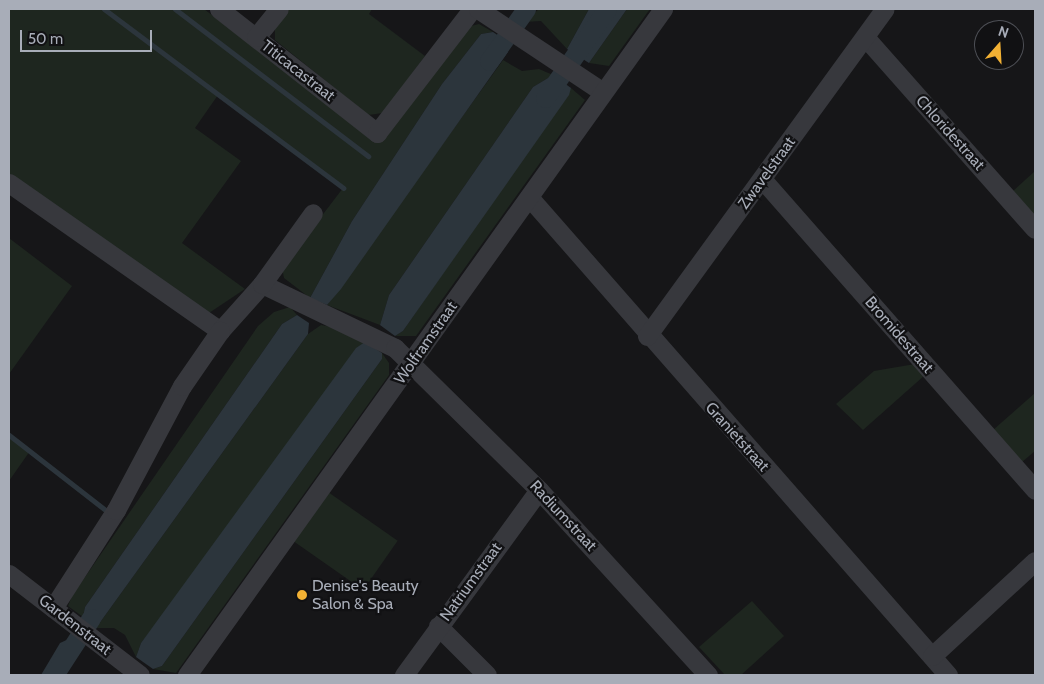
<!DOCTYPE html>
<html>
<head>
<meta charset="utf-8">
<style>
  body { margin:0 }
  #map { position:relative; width:1044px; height:684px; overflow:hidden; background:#161618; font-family:Cabin,sans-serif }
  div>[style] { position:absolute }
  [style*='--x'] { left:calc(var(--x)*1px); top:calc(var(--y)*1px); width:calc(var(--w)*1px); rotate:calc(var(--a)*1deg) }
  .green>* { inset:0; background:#1e261f; transform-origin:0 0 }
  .water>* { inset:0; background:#2c353c }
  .stream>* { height:5px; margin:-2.5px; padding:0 2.5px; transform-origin:2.5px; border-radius:2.5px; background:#2c353c }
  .canal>* { height:19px; margin:-9.5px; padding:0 9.5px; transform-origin:9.5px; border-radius:9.5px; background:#2c353c }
  .minor>* { height:19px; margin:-9.5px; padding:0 9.5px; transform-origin:9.5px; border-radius:9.5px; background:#37383d }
  .dots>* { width:14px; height:14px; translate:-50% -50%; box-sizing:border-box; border:2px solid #111113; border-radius:50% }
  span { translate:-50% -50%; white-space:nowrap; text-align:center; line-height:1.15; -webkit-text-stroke:4.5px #111113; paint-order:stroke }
  .street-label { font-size:16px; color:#a8adb8 }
  .poi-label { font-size:16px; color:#a8adb8 }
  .left { translate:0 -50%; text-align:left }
  .frame { position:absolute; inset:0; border:10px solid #a8adb8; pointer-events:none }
  .north { position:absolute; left:974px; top:20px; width:50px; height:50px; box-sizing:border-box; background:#111113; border:1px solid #4d4f55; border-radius:50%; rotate:19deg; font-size:14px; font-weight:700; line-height:20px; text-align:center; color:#a8adb8 }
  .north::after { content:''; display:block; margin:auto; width:18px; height:22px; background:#f2b134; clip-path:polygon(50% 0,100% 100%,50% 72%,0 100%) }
  .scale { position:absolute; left:20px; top:30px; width:132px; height:22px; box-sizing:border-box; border:2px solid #a8adb8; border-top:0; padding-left:6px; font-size:15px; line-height:18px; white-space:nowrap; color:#a8adb8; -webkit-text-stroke:4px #111113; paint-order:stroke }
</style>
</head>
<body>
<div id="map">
  <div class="green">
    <div style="clip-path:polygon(9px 9px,204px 9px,378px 143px,471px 26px,479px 24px,493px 32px,481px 34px,442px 84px,352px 221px,310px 298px,284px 278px,282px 268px,343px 188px,218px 95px,195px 128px,241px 161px,182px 243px,245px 289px,209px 313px,9px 178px)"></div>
    <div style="clip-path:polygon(289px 9px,372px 9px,369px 14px,425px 56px,383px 113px,368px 115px,275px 40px,275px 27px)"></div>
    <div style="clip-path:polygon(539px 9px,589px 9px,567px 49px,541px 21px,524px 22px)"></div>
    <div style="clip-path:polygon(627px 9px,650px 9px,609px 66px,589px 63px)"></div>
    <div style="clip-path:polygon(503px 60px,522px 71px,539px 69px,553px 75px,533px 87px,389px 295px,380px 325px,327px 305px)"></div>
    <div style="clip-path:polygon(571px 88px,585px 100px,416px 336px,395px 336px,403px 331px)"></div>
    <div style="clip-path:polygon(1035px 171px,1035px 218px,1012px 192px)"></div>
    <div style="clip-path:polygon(9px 238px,72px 286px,9px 374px)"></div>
    <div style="clip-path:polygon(290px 307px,297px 315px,282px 324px,85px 607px,83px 617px,68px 606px,72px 596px,258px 326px,274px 312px)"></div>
    <div style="clip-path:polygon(321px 325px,348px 330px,371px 345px,141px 643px,136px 657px,125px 635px,114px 628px,96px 628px,308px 334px)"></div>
    <div style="clip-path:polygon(382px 353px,389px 363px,389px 375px,176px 673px,153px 669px,162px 666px,382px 359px)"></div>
    <div style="clip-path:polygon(915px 364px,925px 375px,863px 430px,836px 404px,874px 371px)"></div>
    <div style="clip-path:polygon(1035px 393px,1035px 451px,1022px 462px,993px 430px)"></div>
    <div style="clip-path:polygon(9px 435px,30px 451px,9px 481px)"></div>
    <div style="left:328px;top:492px;width:85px;height:60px;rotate:35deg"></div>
    <div style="clip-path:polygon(752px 601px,784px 636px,741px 675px,725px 675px,699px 647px)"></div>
  </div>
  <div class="water">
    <div style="clip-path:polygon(589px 9px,627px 9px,589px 63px,567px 49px)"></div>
    <div style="clip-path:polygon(493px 32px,509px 43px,508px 52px,341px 289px,327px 305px,310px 298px,352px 221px,442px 84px,481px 34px)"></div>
    <div style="clip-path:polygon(553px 75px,571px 88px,569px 95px,403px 331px,395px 336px,380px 325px,389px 295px,533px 87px)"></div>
    <div style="clip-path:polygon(297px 315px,309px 323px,308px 334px,96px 628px,83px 617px,85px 607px,282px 324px)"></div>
    <div style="clip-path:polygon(365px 342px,382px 353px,382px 359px,162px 666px,153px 669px,136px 657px,141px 643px,356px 348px)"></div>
    <div style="clip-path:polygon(71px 638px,78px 647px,77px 655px,65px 675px,41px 675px,60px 643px)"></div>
  </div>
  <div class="stream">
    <div style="--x:104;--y:9;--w:299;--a:36.8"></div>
    <div style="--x:175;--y:9;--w:243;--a:37.3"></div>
    <div style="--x:9;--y:435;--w:125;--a:37.9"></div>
  </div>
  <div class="canal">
    <div style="--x:489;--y:61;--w:64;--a:-54.6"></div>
    <div style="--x:545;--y:98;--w:108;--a:-55.1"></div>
    <div style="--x:54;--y:675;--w:68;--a:-57"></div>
  </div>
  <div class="minor">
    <div style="--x:219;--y:9;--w:201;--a:38.1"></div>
    <div style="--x:377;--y:133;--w:156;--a:-52.5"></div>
    <div style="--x:478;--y:9;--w:150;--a:33.6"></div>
    <div style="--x:256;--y:37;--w:36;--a:-51"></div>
    <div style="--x:865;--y:37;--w:256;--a:48.5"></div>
    <div style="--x:762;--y:179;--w:414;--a:48.7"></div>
    <div style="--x:9;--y:183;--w:258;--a:35"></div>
    <div style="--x:220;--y:331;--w:63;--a:-48.2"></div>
    <div style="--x:262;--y:284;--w:148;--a:25.7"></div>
    <div style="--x:395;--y:348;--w:202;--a:44.6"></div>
    <div style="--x:539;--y:490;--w:251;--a:47.6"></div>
    <div style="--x:529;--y:197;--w:636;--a:48.76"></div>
    <div style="--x:262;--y:284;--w:87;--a:-54.3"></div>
    <div style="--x:647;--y:336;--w:404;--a:-54"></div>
    <div style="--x:9;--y:574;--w:165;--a:37.6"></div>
    <div style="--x:53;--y:608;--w:117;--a:-57.3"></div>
    <div style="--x:116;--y:510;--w:140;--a:-62"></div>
    <div style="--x:182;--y:386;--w:67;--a:-55.4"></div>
    <div style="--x:438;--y:626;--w:69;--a:45"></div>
    <div style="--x:932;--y:656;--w:140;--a:-42.7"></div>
    <div style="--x:187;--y:675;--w:819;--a:-54.45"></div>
    <div style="--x:404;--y:675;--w:229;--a:-53.9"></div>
  </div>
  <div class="dots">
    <div style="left:302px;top:595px;background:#f2b134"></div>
  </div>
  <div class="street-label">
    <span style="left:298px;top:71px;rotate:38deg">Titicacastraat</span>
    <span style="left:950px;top:133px;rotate:48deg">Chloridestraat</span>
    <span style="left:767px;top:173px;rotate:-54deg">Zwavelstraat</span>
    <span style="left:899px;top:335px;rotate:49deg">Bromidestraat</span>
    <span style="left:426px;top:343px;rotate:-55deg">Wolframstraat</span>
    <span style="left:737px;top:437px;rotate:48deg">Granietstraat</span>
    <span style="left:563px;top:516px;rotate:47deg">Radiumstraat</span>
    <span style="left:471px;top:582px;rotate:-54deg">Natriumstraat</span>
    <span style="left:75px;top:625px;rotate:38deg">Gardenstraat</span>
  </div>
  <div class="poi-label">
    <span class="left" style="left:312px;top:595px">Denise's Beauty<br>Salon &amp; Spa</span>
  </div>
  <div class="frame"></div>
  <div class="north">N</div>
  <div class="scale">50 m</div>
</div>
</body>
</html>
